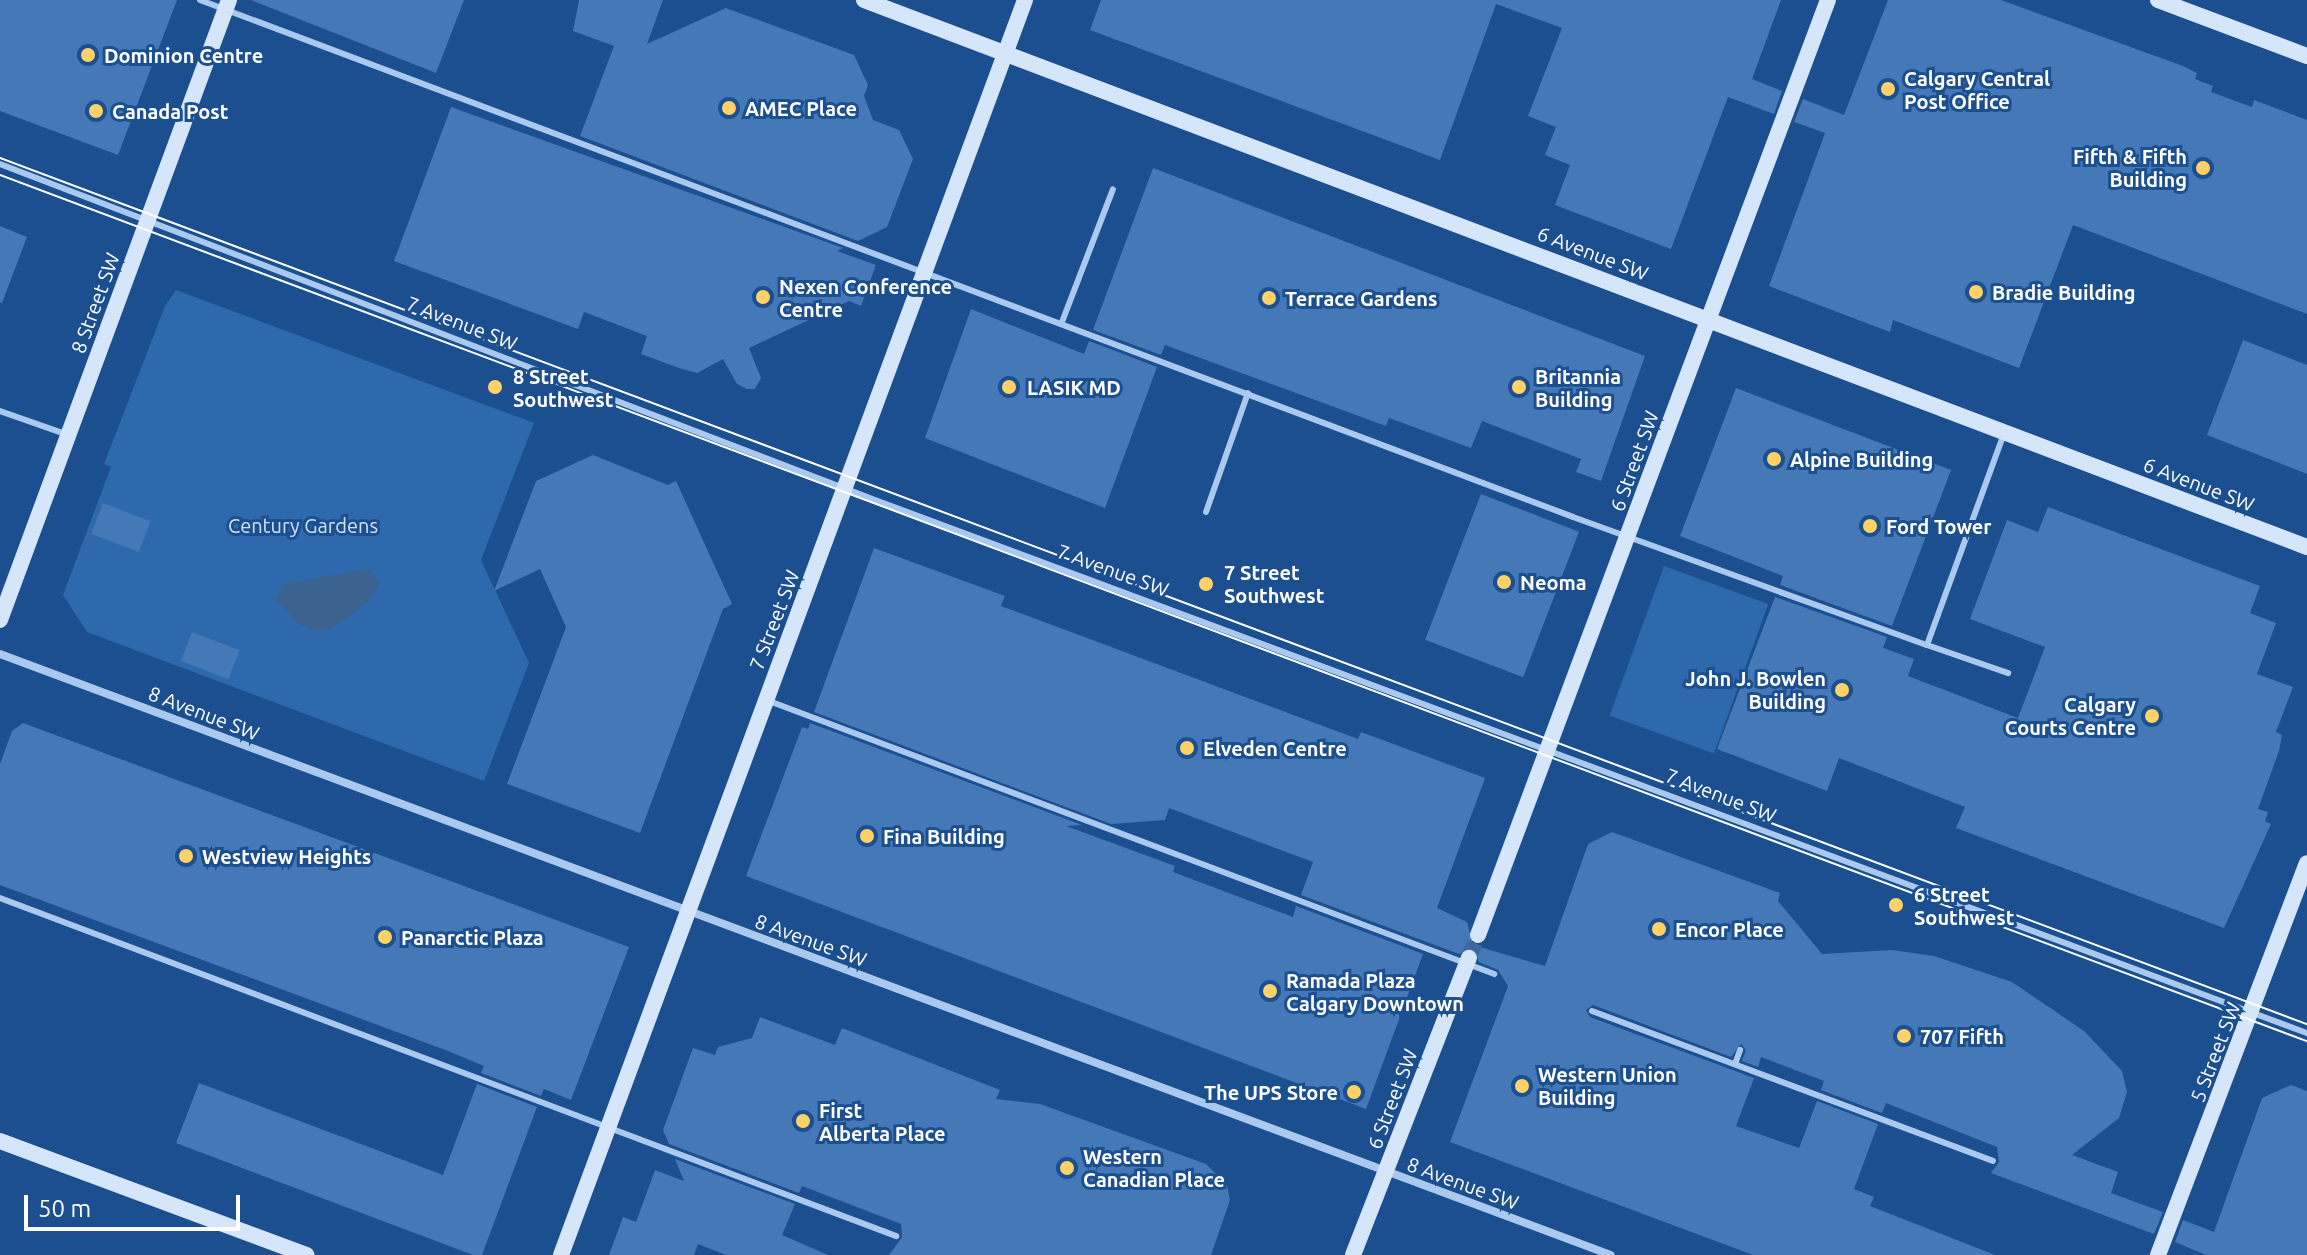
<!DOCTYPE html>
<html>
<head>
<meta charset="utf-8">
<style>
  body { margin:0 }
  #map { position:relative; width:2307px; height:1255px; overflow:hidden; background:#1b4f8f; font-family:Ubuntu,sans-serif }
  div>[style] { position:absolute }
  [style*='--x'] { left:calc(var(--x)*1px); top:calc(var(--y)*1px); width:calc(var(--w)*1px); rotate:calc(var(--a)*1deg) }
  .green>* { inset:0; background:#2e69ad; transform-origin:0 0 }
  .water>* { inset:0; background:#3c6290 }
  .building>* { inset:0; background:#4478b7; transform-origin:0 0 }
  .secondary-tunnel>* { height:16px; margin-top:-8px; transform-origin:0; background:repeating-linear-gradient(90deg,#3d69a0 0 16px,transparent 0 24px) }
  .lane>* { height:6px; margin:-3px; padding:0 3px; transform-origin:3px; border-radius:3px; background:#a9c9ee }
  .street>* { height:8px; margin:-4px; padding:0 4px; transform-origin:4px; border-radius:4px; background:#a9c9ee }
  .secondary>* { height:16px; margin:-8px; padding:0 8px; transform-origin:8px; border-radius:8px; background:#d6e6fa }
  .tram>* { height:2px; margin:-1px; padding:0 1px; transform-origin:1px; border-radius:1px; background:#fff }
  .dots>* { width:22px; height:22px; translate:-50% -50%; box-sizing:border-box; border:4px solid #1b4f8f; border-radius:50% }
  span { translate:-50% -50%; white-space:nowrap; text-align:center; line-height:1.15; -webkit-text-stroke:6px #1b4f8f; paint-order:stroke }
  .poi-label { font-size:20px; color:#fff; font-weight:700 }
  .left { translate:0 -50%; text-align:left }
  .right { translate:-100% -50%; text-align:right }
  .street-label { font-size:20px; color:#fff }
  .park-label { font-size:20px; color:#cfe3fa }
  .scale { position:absolute; left:24px; top:1195px; width:216px; height:36px; box-sizing:border-box; border:4px solid #fff; border-top:0; padding-left:10px; font-size:24px; line-height:28px; white-space:nowrap; color:#fff; -webkit-text-stroke:6px #1b4f8f; paint-order:stroke }
</style>
</head>
<body>
<div id="map">
  <div class="green">
    <div style="clip-path:polygon(176px 290px,534px 423px,481px 560px,529px 663px,484px 781px,87px 632px,63px 595px,111px 467px,104px 464px,165px 306px)"></div>
    <div style="left:1664px;top:566px;width:111px;height:159px;rotate:20deg"></div>
  </div>
  <div class="water">
    <div style="clip-path:polygon(369px 569px,380px 583px,370px 600px,332px 629px,316px 631px,299px 624px,276px 600px,282px 584px)"></div>
  </div>
  <div class="building">
    <div style="clip-path:polygon(0 0,177px 0,118px 155px,0 111px)"></div>
    <div style="clip-path:polygon(251px 0,464px 0,436px 73px)"></div>
    <div style="clip-path:polygon(579px 0,663px 0,647px 44px,726px 8px,854px 55px,868px 85px,864px 96px,873px 120px,899px 130px,913px 159px,887px 227px,858px 241px,580px 136px,614px 46px,573px 31px)"></div>
    <div style="clip-path:polygon(1101px 0,1781px 0,1752px 79px,1782px 91px,1774px 114px,1728px 97px,1671px 249px,1555px 205px,1570px 165px,1545px 155px,1556px 127px,1528px 116px,1562px 28px,1496px 4px,1440px 160px,1090px 30px)"></div>
    <div style="clip-path:polygon(1888px 0,2001px 0,2183px 66px,2197px 73px,2195px 79px,2213px 86px,2211px 92px,2252px 107px,2254px 100px,2307px 120px,2307px 314px,2073px 225px,2019px 368px,1893px 320px,1890px 332px,1769px 286px,1825px 133px,1794px 122px,1803px 99px,1844px 115px)"></div>
    <div style="clip-path:polygon(451px 107px,843px 248px,837px 251px,876px 265px,861px 306px,849px 301px,749px 348px,761px 378px,755px 389px,747px 389px,737px 384px,723px 359px,697px 373px,679px 368px,641px 354px,647px 336px,584px 312px,578px 329px,394px 261px)"></div>
    <div style="clip-path:polygon(1153px 168px,1645px 356px,1601px 481px,1576px 472px,1581px 459px,1482px 421px,1471px 448px,1389px 418px,1386px 426px,1165px 345px,1161px 355px,1093px 330px)"></div>
    <div style="clip-path:polygon(0 226px,27px 237px,2px 303px,0 303px)"></div>
    <div style="clip-path:polygon(971px 309px,1084px 354px,1089px 341px,1157px 367px,1105px 508px,925px 438px)"></div>
    <div style="clip-path:polygon(2243px 340px,2307px 365px,2307px 474px,2207px 435px)"></div>
    <div style="clip-path:polygon(1736px 388px,1951px 470px,1892px 626px,1780px 585px,1783px 576px,1680px 536px)"></div>
    <div style="clip-path:polygon(593px 455px,668px 485px,676px 481px,732px 604px,723px 609px,640px 833px,507px 784px,566px 627px,540px 569px,494px 591px,536px 481px)"></div>
    <div style="left:1481px;top:494px;width:105px;height:156px;rotate:21deg"></div>
    <div style="left:103px;top:503px;width:51px;height:33px;rotate:21deg"></div>
    <div style="clip-path:polygon(2048px 507px,2260px 586px,2250px 613px,2276px 623px,2257px 674px,2293px 687px,2276px 732px,2282px 735px,2279px 751px,2258px 809px,2268px 812px,2265px 821px,2271px 824px,2224px 928px,1956px 828px,1965px 807px,1839px 758px,1827px 791px,1717px 749px,1775px 597px,1887px 637px,1883px 648px,1914px 659px,1908px 676px,2018px 718px,2045px 647px,1970px 619px,2007px 520px,2038px 532px)"></div>
    <div style="clip-path:polygon(874px 548px,1005px 596px,1001px 606px,1358px 739px,1361px 732px,1485px 778px,1437px 908px,1467px 922px,1473px 945px,1545px 966px,1588px 844px,1612px 832px,1780px 893px,1778px 901px,1822px 954px,1892px 950px,1934px 956px,2012px 982px,2084px 1031px,2122px 1071px,2127px 1092px,2119px 1118px,2072px 1155px,2118px 1172px,2111px 1193px,2163px 1212px,2154px 1234px,1991px 1173px,1999px 1162px,1997px 1147px,1886px 1103px,1882px 1113px,1821px 1090px,1824px 1081px,1761px 1057px,1758px 1067px,1742px 1061px,1746px 1050px,1741px 1044px,1731px 1057px,1593px 1005px,1586px 1010px,1590px 1017px,1754px 1078px,1736px 1126px,1799px 1148px,1817px 1101px,1878px 1124px,1854px 1189px,1874px 1197px,1870px 1206px,1995px 1255px,1753px 1255px,1450px 1142px,1508px 986px,1498px 970px,1479px 962px,1474px 948px,1459px 954px,1301px 895px,1313px 862px,1169px 808px,1165px 820px,1111px 824px,814px 712px)"></div>
    <div style="left:192px;top:632px;width:51px;height:31px;rotate:21deg"></div>
    <div style="clip-path:polygon(23px 723px,629px 947px,571px 1100px,544px 1089px,541px 1096px,481px 1073px,484px 1066px,448px 1051px,0 885px,0 764px,12px 731px)"></div>
    <div style="clip-path:polygon(810px 723px,1082px 825px,1066px 826px,1175px 866px,1173px 872px,1293px 917px,1296px 906px,1423px 954px,1366px 1109px,746px 876px,802px 727px,808px 729px)"></div>
    <div style="clip-path:polygon(760px 1017px,835px 1045px,842px 1028px,1000px 1090px,996px 1099px,1040px 1104px,1206px 1164px,1227px 1185px,1230px 1200px,1211px 1255px,889px 1255px,902px 1237px,901px 1224px,802px 1186px,799px 1193px,669px 1144px,663px 1130px,693px 1048px,715px 1055px,718px 1047px,752px 1038px)"></div>
    <div style="clip-path:polygon(199px 1083px,443px 1175px,477px 1084px,537px 1107px,482px 1255px,473px 1255px,176px 1143px)"></div>
    <div style="clip-path:polygon(2291px 1085px,2307px 1091px,2307px 1255px,2206px 1255px,2175px 1242px,2183px 1220px,2214px 1232px,2262px 1098px)"></div>
    <div style="clip-path:polygon(675px 1159px,795px 1204px,782px 1235px,828px 1255px,726px 1255px,698px 1244px,694px 1255px,609px 1255px,623px 1217px,636px 1222px,655px 1170px,684px 1181px)"></div>
  </div>
  <div class="secondary-tunnel">
    <div style="--x:1469;--y:958;--w:25;--a:-69"></div>
  </div>
  <div class="lane">
    <div style="--x:200;--y:0;--w:1467;--a:20.63"></div>
    <div style="--x:1573;--y:517;--w:376;--a:19.9"></div>
    <div style="--x:1927;--y:645;--w:225;--a:-70"></div>
    <div style="--x:0;--y:164;--w:929;--a:21.01"></div>
    <div style="--x:867;--y:497;--w:1537;--a:20.42"></div>
    <div style="--x:1062;--y:322;--w:142;--a:-69"></div>
    <div style="--x:0;--y:411;--w:72;--a:19.4"></div>
    <div style="--x:1206;--y:512;--w:126;--a:-70.6"></div>
    <div style="--x:1927;--y:645;--w:86;--a:19.1"></div>
    <div style="--x:769;--y:701;--w:775;--a:20.63"></div>
    <div style="--x:0;--y:898;--w:958;--a:20.67"></div>
    <div style="--x:1592;--y:1011;--w:428;--a:20.5"></div>
    <div style="--x:1735;--y:1064;--w:15;--a:-70"></div>
  </div>
  <div class="street">
    <div style="--x:0;--y:654;--w:1719;--a:20.46"></div>
  </div>
  <div class="secondary">
    <div style="--x:864;--y:0;--w:1543;--a:20.76"></div>
    <div style="--x:2158;--y:0;--w:159;--a:20.6"></div>
    <div style="--x:0;--y:620;--w:661;--a:-69.73"></div>
    <div style="--x:1478;--y:935;--w:998;--a:-69.48"></div>
    <div style="--x:0;--y:1141;--w:327;--a:20.4"></div>
    <div style="--x:561;--y:1255;--w:1338;--a:-69.71"></div>
    <div style="--x:1353;--y:1255;--w:319;--a:-68.7"></div>
    <div style="--x:2158;--y:1255;--w:419;--a:-69.2"></div>
  </div>
  <div class="tram">
    <div style="--x:0;--y:158;--w:2464;--a:20.58"></div>
    <div style="--x:0;--y:175;--w:2464;--a:20.58"></div>
  </div>
  <div class="dots">
    <div style="left:88px;top:55px;background:#ffd166"></div>
    <div style="left:1888px;top:89px;background:#ffd166"></div>
    <div style="left:729px;top:108px;background:#ffd166"></div>
    <div style="left:96px;top:111px;background:#ffd166"></div>
    <div style="left:2203px;top:168px;background:#ffd166"></div>
    <div style="left:1976px;top:292px;background:#ffd166"></div>
    <div style="left:763px;top:297px;background:#ffd166"></div>
    <div style="left:1269px;top:298px;background:#ffd166"></div>
    <div style="left:495px;top:387px;background:#ffd166"></div>
    <div style="left:1009px;top:387px;background:#ffd166"></div>
    <div style="left:1519px;top:387px;background:#ffd166"></div>
    <div style="left:1774px;top:459px;background:#ffd166"></div>
    <div style="left:1870px;top:526px;background:#ffd166"></div>
    <div style="left:1504px;top:582px;background:#ffd166"></div>
    <div style="left:1206px;top:584px;background:#ffd166"></div>
    <div style="left:1842px;top:690px;background:#ffd166"></div>
    <div style="left:2152px;top:716px;background:#ffd166"></div>
    <div style="left:1187px;top:748px;background:#ffd166"></div>
    <div style="left:867px;top:836px;background:#ffd166"></div>
    <div style="left:186px;top:856px;background:#ffd166"></div>
    <div style="left:1896px;top:905px;background:#ffd166"></div>
    <div style="left:1659px;top:929px;background:#ffd166"></div>
    <div style="left:385px;top:937px;background:#ffd166"></div>
    <div style="left:1270px;top:991px;background:#ffd166"></div>
    <div style="left:1904px;top:1036px;background:#ffd166"></div>
    <div style="left:1522px;top:1086px;background:#ffd166"></div>
    <div style="left:1354px;top:1092px;background:#ffd166"></div>
    <div style="left:803px;top:1121px;background:#ffd166"></div>
    <div style="left:1067px;top:1168px;background:#ffd166"></div>
  </div>
  <div class="poi-label">
    <span class="left" style="left:104px;top:55px">Dominion Centre</span>
    <span class="left" style="left:1904px;top:90px">Calgary Central<br>Post Office</span>
    <span class="left" style="left:745px;top:108px">AMEC Place</span>
    <span class="left" style="left:112px;top:111px">Canada Post</span>
    <span class="right" style="left:2187px;top:168px">Fifth &amp; Fifth<br>Building</span>
    <span class="left" style="left:779px;top:298px">Nexen Conference<br>Centre</span>
    <span class="left" style="left:1992px;top:292px">Bradie Building</span>
    <span class="left" style="left:1285px;top:298px">Terrace Gardens</span>
    <span class="left" style="left:513px;top:388px">8 Street<br>Southwest</span>
    <span class="left" style="left:1535px;top:388px">Britannia<br>Building</span>
    <span class="left" style="left:1027px;top:387px">LASIK MD</span>
    <span class="left" style="left:1790px;top:459px">Alpine Building</span>
    <span class="left" style="left:1886px;top:526px">Ford Tower</span>
    <span class="left" style="left:1224px;top:584px">7 Street<br>Southwest</span>
    <span class="left" style="left:1520px;top:582px">Neoma</span>
    <span class="right" style="left:1826px;top:690px">John J. Bowlen<br>Building</span>
    <span class="right" style="left:2136px;top:716px">Calgary<br>Courts Centre</span>
    <span class="left" style="left:1203px;top:748px">Elveden Centre</span>
    <span class="left" style="left:883px;top:836px">Fina Building</span>
    <span class="left" style="left:202px;top:856px">Westview Heights</span>
    <span class="left" style="left:1914px;top:906px">6 Street<br>Southwest</span>
    <span class="left" style="left:1675px;top:929px">Encor Place</span>
    <span class="left" style="left:401px;top:937px">Panarctic Plaza</span>
    <span class="left" style="left:1286px;top:992px">Ramada Plaza<br>Calgary Downtown</span>
    <span class="left" style="left:1920px;top:1036px">707 Fifth</span>
    <span class="left" style="left:1538px;top:1086px">Western Union<br>Building</span>
    <span class="right" style="left:1338px;top:1092px">The UPS Store</span>
    <span class="left" style="left:819px;top:1122px">First<br>Alberta Place</span>
    <span class="left" style="left:1083px;top:1168px">Western<br>Canadian Place</span>
  </div>
  <div class="street-label">
    <span style="left:1593px;top:253px;rotate:21deg">6 Avenue SW</span>
    <span style="left:95px;top:303px;rotate:-70deg">8 Street SW</span>
    <span style="left:462px;top:323px;rotate:21deg">7 Avenue SW</span>
    <span style="left:1634px;top:461px;rotate:-70deg">6 Street SW</span>
    <span style="left:2199px;top:484px;rotate:21deg">6 Avenue SW</span>
    <span style="left:1113px;top:570px;rotate:20deg">7 Avenue SW</span>
    <span style="left:774px;top:620px;rotate:-69deg">7 Street SW</span>
    <span style="left:204px;top:713px;rotate:21deg">8 Avenue SW</span>
    <span style="left:1721px;top:795px;rotate:21deg">7 Avenue SW</span>
    <span style="left:811px;top:940px;rotate:20deg">8 Avenue SW</span>
    <span style="left:2215px;top:1052px;rotate:-69deg">5 Street SW</span>
    <span style="left:1392px;top:1099px;rotate:-69deg">6 Street SW</span>
    <span style="left:1463px;top:1183px;rotate:20deg">8 Avenue SW</span>
  </div>
  <div class="park-label">
    <span style="left:303px;top:525px">Century Gardens</span>
  </div>
  <div class="scale">50 m</div>
</div>
</body>
</html>
